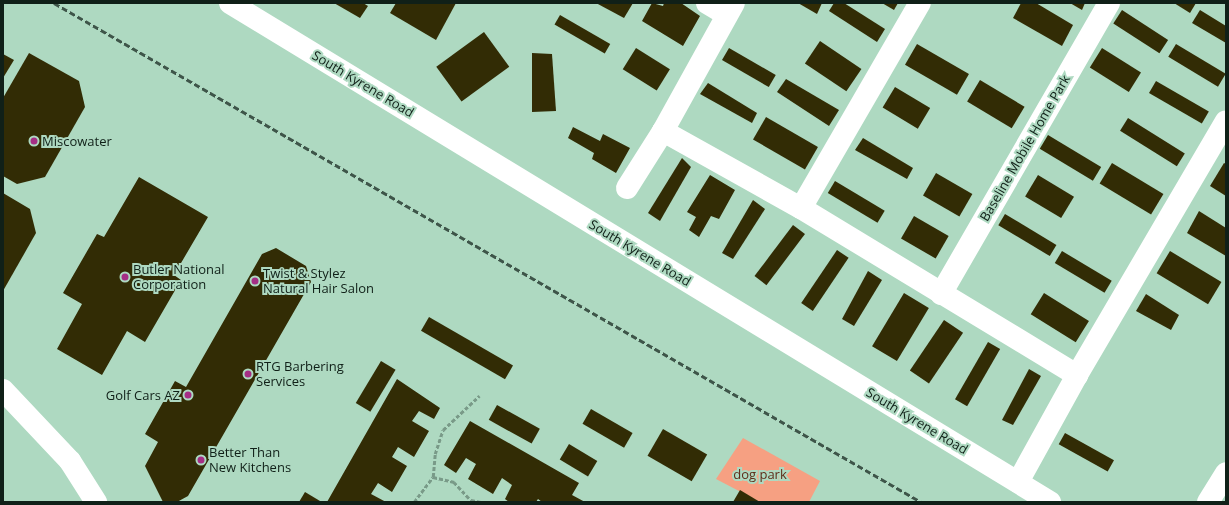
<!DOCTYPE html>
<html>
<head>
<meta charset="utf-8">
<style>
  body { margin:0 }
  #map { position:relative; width:1229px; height:505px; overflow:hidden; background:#aed9c1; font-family:"Open Sans",sans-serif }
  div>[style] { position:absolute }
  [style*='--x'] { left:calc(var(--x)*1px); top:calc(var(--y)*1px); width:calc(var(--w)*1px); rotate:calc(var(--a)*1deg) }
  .green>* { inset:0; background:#f6a082 }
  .building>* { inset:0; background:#322c05; transform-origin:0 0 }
  .path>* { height:2.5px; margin-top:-1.25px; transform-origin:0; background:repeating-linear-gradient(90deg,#799a88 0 4px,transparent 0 6px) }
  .minor>* { height:22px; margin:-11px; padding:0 11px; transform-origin:11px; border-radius:11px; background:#fff }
  .highway>* { height:22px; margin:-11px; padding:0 11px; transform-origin:11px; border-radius:11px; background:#fff }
  .rail>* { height:3px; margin-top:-1.5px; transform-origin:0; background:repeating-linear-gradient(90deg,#3e5549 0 6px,transparent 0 9px) }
  .dots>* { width:11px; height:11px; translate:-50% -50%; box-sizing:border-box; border:2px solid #aed9c1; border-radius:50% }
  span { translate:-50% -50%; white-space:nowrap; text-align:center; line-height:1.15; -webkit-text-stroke:4px #aed9c1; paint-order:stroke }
  .street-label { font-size:13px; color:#102018 }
  .poi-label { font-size:13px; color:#102018 }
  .left { translate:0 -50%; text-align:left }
  .right { translate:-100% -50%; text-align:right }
  .park-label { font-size:13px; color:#5f2d1a }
  .frame { position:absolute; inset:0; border:4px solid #102018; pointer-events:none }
</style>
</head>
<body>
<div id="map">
  <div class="green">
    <div style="clip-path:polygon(743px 438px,820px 481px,809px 502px,760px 502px,716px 479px)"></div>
  </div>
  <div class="building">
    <div style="clip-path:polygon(334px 3px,363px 3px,368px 6px,360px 18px)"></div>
    <div style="clip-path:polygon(396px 3px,456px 3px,436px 40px,390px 13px)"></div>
    <div style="clip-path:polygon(596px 3px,633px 3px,624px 18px)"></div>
    <div style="clip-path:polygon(652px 3px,663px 6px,664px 3px,681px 3px,700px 16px,683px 46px,642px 21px)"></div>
    <div style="clip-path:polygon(798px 3px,822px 3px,817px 14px)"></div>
    <div style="clip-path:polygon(834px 3px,844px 3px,885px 29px,877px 42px,829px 11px)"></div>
    <div style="clip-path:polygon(882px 3px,898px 3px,894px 10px)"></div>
    <div style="clip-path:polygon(1021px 3px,1036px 3px,1073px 25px,1062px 46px,1013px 18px)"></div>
    <div style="clip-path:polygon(1070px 3px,1085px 3px,1082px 10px)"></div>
    <div style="clip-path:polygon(1174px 3px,1196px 3px,1190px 13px)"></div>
    <div style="left:1122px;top:10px;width:55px;height:16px;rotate:33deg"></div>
    <div style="clip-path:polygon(1200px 10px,1226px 26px,1226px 43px,1192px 23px)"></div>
    <div style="left:560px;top:15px;width:58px;height:11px;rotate:30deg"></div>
    <div style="left:484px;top:32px;width:43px;height:59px;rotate:54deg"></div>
    <div style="left:820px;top:41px;width:50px;height:27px;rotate:34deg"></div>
    <div style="left:917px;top:44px;width:60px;height:24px;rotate:30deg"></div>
    <div style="left:1176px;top:44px;width:58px;height:15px;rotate:31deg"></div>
    <div style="left:636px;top:48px;width:40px;height:25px;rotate:32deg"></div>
    <div style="left:729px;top:48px;width:54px;height:14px;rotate:30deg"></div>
    <div style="left:1102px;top:48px;width:46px;height:23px;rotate:32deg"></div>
    <div style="clip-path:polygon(29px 53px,79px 81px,85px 107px,45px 177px,17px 184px,3px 176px,3px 98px)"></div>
    <div style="clip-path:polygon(532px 53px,552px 54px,556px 111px,532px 112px)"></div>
    <div style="clip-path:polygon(3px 54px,14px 60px,3px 78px)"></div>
    <div style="clip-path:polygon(786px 79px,839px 110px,829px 126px,777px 92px)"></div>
    <div style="left:980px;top:80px;width:52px;height:25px;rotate:31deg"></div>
    <div style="left:1156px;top:81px;width:61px;height:14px;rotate:30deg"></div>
    <div style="clip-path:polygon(708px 83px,757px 113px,752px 123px,700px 94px)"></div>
    <div style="left:895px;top:87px;width:41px;height:24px;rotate:31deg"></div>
    <div style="left:766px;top:117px;width:60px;height:26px;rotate:30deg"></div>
    <div style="left:1128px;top:118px;width:67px;height:15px;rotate:32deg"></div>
    <div style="clip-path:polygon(573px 127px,600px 141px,603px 134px,630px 148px,616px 173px,592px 159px,594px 153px,568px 138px)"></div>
    <div style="left:1048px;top:135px;width:62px;height:16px;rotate:31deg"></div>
    <div style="clip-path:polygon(863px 138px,913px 168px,907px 179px,855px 150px)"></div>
    <div style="clip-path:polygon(682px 158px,691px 167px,660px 221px,648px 213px)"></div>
    <div style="left:1112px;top:163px;width:60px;height:24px;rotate:31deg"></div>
    <div style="clip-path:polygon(1224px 163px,1226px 164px,1226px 196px,1210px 186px)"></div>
    <div style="left:936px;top:173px;width:42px;height:26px;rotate:30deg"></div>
    <div style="clip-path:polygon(710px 175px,735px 190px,719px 219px,711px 216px,699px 237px,689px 230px,696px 217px,687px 212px)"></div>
    <div style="left:1038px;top:175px;width:42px;height:25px;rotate:31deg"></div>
    <div style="clip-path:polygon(139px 177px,208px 217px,174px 275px,181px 280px,145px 342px,127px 331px,102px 375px,57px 349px,82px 304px,63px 293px,97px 234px,104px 237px)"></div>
    <div style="left:835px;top:181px;width:58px;height:14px;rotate:31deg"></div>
    <div style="clip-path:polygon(3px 193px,30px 209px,36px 233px,3px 291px)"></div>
    <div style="clip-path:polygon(753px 200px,765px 209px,733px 259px,722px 253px)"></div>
    <div style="clip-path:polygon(1199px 211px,1226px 228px,1226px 256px,1187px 233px)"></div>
    <div style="left:1005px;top:214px;width:60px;height:13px;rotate:31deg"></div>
    <div style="left:914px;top:216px;width:40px;height:26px;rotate:30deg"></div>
    <div style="left:793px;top:225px;width:15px;height:64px;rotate:37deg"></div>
    <div style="clip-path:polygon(276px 248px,306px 266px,311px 282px,188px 496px,177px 502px,163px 502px,145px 466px,158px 442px,145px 434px,175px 381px,186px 387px,262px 254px)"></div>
    <div style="left:837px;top:250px;width:14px;height:64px;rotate:34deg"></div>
    <div style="left:1062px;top:251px;width:58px;height:14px;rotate:31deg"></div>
    <div style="left:1170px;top:251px;width:60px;height:26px;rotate:31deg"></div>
    <div style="clip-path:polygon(868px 271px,882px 280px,854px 326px,842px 319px)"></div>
    <div style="left:904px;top:293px;width:29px;height:62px;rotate:31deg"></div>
    <div style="left:1044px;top:293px;width:53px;height:25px;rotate:32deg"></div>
    <div style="clip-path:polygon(1146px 294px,1179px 315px,1171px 330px,1136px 311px)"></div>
    <div style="left:429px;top:317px;width:97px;height:16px;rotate:30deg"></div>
    <div style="left:944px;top:320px;width:23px;height:61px;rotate:34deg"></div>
    <div style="left:988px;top:342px;width:14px;height:66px;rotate:30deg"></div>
    <div style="left:381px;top:361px;width:17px;height:49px;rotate:31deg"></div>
    <div style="clip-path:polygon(1029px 369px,1041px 376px,1013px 425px,1002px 420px)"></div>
    <div style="clip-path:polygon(397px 379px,440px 408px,434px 419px,419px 411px,412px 421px,429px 431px,414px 457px,398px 447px,392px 457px,407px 466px,392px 492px,378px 483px,371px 494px,386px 502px,327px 502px)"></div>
    <div style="left:497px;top:405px;width:49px;height:17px;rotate:29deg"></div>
    <div style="left:591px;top:409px;width:48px;height:17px;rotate:30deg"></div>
    <div style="clip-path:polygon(470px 421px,579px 483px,572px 495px,585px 502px,542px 502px,538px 499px,536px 502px,509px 502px,505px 499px,512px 485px,502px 478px,493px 494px,468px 479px,476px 464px,466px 458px,456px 473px,444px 465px)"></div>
    <div style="left:663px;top:429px;width:51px;height:31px;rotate:30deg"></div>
    <div style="left:1065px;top:433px;width:56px;height:13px;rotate:29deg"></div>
    <div style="left:569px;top:444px;width:33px;height:18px;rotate:31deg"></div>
    <div style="clip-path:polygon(740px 490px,760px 502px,733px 502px)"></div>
    <div style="clip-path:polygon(305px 492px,320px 501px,320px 502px,299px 502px)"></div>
  </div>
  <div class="path">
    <div style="--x:433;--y:477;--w:22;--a:13"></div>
    <div style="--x:454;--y:482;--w:25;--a:47"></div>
    <div style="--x:471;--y:500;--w:10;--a:11"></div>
    <div style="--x:414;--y:502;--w:31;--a:-53"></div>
    <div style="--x:433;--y:477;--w:23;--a:-85"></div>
    <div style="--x:435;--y:454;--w:25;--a:-72"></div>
    <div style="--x:443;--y:430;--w:50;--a:-43.4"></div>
  </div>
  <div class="minor">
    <div style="--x:230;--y:3;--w:960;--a:31.32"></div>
    <div style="--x:707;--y:3;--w:23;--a:31"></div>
    <div style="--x:663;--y:131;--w:158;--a:29.2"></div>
    <div style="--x:801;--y:208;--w:323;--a:31.2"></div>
    <div style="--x:627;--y:188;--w:67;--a:-57.7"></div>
    <div style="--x:663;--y:131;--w:146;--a:-61"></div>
    <div style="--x:801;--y:208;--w:237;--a:-59.9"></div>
    <div style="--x:941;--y:294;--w:336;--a:-60"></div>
    <div style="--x:3;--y:390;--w:98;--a:46.7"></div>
    <div style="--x:70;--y:461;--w:49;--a:57.6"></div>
    <div style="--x:1018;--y:482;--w:122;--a:-61.1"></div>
    <div style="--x:1077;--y:375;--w:294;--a:-59.6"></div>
  </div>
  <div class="highway">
    <div style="--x:1208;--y:502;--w:34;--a:-58"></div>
  </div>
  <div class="rail">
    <div style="--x:54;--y:3;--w:1000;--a:29.92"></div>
  </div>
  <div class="dots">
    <div style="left:34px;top:141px;background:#a52e86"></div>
    <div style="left:125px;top:277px;background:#a52e86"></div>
    <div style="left:255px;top:281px;background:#a52e86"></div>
    <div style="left:248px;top:374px;background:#a52e86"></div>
    <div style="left:188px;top:395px;background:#a52e86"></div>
    <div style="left:201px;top:460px;background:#a52e86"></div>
  </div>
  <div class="street-label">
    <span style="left:363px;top:84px;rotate:31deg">South Kyrene Road</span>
    <span style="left:1025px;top:148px;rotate:-60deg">Baseline Mobile Home Park</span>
    <span style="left:640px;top:253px;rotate:31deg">South Kyrene Road</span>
    <span style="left:917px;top:421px;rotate:31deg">South Kyrene Road</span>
  </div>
  <div class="poi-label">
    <span class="left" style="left:42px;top:141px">Miscowater</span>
    <span class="left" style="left:133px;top:277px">Butler National<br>Corporation</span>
    <span class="left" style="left:263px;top:281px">Twist &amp; Stylez<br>Natural Hair Salon</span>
    <span class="left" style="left:256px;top:374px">RTG Barbering<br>Services</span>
    <span class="right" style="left:180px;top:395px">Golf Cars AZ</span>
    <span class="left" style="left:209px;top:460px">Better Than<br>New Kitchens</span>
  </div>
  <div class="park-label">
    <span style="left:760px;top:474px">dog park</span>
  </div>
  <div class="frame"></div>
</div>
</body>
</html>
